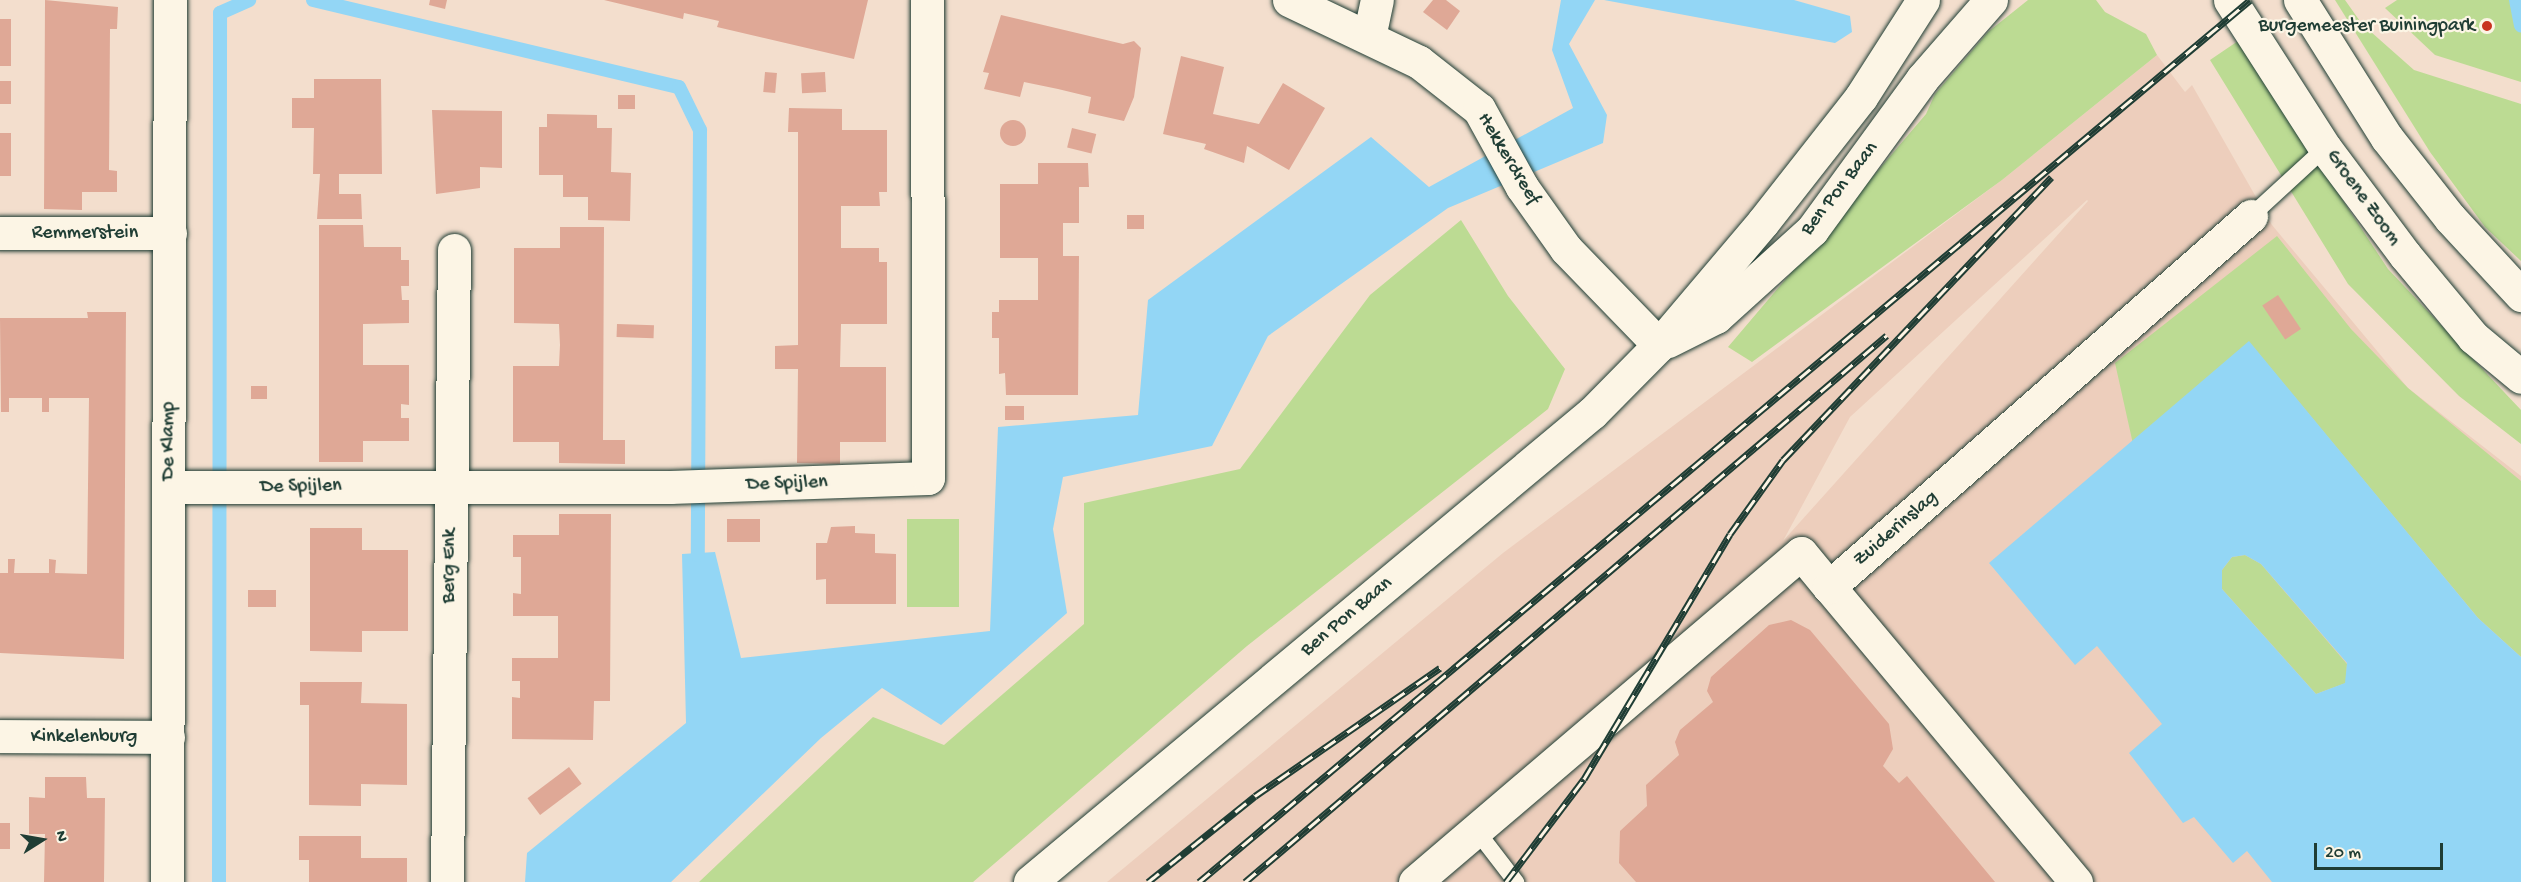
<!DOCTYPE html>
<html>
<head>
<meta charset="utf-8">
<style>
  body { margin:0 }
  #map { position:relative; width:2521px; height:882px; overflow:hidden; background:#f3decd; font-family:"Gochi Hand",sans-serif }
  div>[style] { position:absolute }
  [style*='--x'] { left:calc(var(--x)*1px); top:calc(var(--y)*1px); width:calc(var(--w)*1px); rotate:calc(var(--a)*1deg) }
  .built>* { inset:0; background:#edcebc }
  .green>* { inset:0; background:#bcdb93; transform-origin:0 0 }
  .water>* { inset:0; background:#93d6f5 }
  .stream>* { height:14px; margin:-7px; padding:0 7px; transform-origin:7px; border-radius:7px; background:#93d6f5 }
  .building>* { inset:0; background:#dfa896; transform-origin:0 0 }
  .round { border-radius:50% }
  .roads { filter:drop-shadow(0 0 2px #1f3d34) drop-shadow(0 0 2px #1f3d34) }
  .service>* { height:16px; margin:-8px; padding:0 8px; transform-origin:8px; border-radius:8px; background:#fcf5e5 }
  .minor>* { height:33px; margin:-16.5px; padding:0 16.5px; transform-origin:16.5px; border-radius:16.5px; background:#fcf5e5 }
  .tertiary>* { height:33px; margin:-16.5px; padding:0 16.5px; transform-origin:16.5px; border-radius:16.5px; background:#fcf5e5 }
  .secondary>* { height:33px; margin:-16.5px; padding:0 16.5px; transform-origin:16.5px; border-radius:16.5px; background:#fcf5e5 }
  .rail>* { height:7px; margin-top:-3.5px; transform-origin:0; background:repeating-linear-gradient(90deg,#fcf5e5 0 14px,#1f3d34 0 28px); box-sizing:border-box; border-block:2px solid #1f3d34 }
  .dots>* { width:16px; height:16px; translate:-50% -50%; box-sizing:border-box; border:3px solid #fcf5e5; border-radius:50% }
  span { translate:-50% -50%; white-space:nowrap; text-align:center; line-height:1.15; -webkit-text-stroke:4.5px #fcf5e5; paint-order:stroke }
  .poi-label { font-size:20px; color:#1f3d34 }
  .right { translate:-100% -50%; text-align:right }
  .street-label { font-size:20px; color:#1f3d34 }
  .north { position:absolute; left:12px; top:810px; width:60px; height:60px; -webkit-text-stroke:4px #fcf5e5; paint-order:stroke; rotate:79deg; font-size:16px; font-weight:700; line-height:24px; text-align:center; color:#1f3d34 }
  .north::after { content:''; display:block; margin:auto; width:21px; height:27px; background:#1f3d34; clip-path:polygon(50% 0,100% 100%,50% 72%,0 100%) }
  .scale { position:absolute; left:2314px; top:843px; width:129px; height:27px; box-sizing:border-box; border:3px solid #1f3d34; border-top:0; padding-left:8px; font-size:18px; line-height:21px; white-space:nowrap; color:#1f3d34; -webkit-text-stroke:4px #fcf5e5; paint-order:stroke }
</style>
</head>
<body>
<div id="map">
  <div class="built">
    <div style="clip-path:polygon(evenodd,2157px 55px,2185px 92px,2192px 85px,2272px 225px,2408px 388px,2521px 476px,2521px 882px,1107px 882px,1503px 553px,2002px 180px,2157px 55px,2087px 200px,2088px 201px,1783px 541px,1850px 417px,2087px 200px)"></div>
  </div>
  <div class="green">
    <div style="clip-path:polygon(2028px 0,2096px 0,2105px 12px,2146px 34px,2157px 55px,2002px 180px,1752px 362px,1728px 347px,1926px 114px,1935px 94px,1988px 32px)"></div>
    <div style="clip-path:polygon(2335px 0,2345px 0,2362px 24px,2414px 70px,2521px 104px,2521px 261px,2485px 227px,2430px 152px)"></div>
    <div style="clip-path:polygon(2397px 0,2521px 0,2521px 82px,2435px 55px,2385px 8px)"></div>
    <div style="clip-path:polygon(2238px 41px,2388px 269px,2521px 410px,2521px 444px,2459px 396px,2348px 284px,2210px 60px)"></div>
    <div style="clip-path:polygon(1461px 220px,1508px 296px,1565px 369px,1548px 409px,1247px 646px,973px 882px,699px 882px,873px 717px,944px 745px,1084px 624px,1084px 503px,1240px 469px,1370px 295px)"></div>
    <div style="clip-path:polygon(2277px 236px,2351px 329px,2408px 388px,2521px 481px,2521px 657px,2478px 618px,2249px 342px,2133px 444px,2115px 363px)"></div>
    <div style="left:907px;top:519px;width:52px;height:88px"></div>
    <div style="clip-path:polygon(2245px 555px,2261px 564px,2347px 664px,2346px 683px,2316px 694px,2222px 589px,2222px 570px,2232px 557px)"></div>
  </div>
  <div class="water">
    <div style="clip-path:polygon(1561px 0,1595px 0,1569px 44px,1607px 115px,1603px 143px,1448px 208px,1268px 336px,1212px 446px,1063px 477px,1053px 529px,1067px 613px,941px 725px,882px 688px,821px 738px,671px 882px,525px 882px,527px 853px,686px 723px,682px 554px,715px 552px,741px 658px,990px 631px,998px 427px,1138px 415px,1148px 300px,1371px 137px,1429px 187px,1573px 108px,1552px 50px)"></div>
    <div style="clip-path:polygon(1604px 0,1794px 0,1850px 16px,1852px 32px,1835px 43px)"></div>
    <div style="clip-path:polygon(evenodd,2249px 341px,2478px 618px,2521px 657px,2521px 882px,2272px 882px,2247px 851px,2233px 863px,2194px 817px,2183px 823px,2129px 753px,2162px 724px,2097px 646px,2075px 665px,1989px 563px,2249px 341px,2245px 555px,2261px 564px,2347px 663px,2345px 683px,2316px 694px,2222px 589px,2222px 570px,2232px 557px,2245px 555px)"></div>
  </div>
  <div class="stream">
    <div style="--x:313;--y:0;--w:376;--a:13.4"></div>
    <div style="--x:679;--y:87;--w:48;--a:64"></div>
    <div style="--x:700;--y:130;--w:425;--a:90.3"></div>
    <div style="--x:2516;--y:0;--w:26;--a:79"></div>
    <div style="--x:219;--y:882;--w:869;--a:-89.93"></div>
    <div style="--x:220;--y:13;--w:32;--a:-24"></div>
  </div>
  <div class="building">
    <div style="clip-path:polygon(45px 0,118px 7px,117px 29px,110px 29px,109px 170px,117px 171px,117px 192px,82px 192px,82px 210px,44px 209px)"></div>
    <div style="clip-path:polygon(430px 0,447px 0,445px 9px,429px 5px)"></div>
    <div style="clip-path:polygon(604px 0,868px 0,854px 59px,717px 27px,719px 21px,684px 13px,683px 19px)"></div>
    <div style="clip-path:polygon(1433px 0,1446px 0,1460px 11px,1447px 30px,1423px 12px)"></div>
    <div style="clip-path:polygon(1001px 15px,1123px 44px,1134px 41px,1141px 48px,1134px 97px,1124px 121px,1088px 113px,1091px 97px,1058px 89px,1024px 82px,1020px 97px,984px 89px,989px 73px,983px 72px)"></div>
    <div style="left:11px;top:19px;width:47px;height:11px;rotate:90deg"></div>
    <div style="clip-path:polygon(1181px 56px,1224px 67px,1213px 114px,1259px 124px,1283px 83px,1325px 108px,1289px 170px,1247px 146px,1244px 163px,1204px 149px,1206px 144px,1163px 134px)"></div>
    <div style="left:765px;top:72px;width:12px;height:20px;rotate:5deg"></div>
    <div style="left:825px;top:72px;width:20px;height:24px;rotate:87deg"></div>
    <div style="clip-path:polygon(314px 79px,381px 79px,382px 174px,339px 174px,339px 194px,361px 194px,362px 219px,317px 219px,320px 174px,313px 174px,314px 128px,292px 128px,292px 98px,314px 98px)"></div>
    <div style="left:0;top:81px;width:11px;height:23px"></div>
    <div style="left:618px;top:95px;width:17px;height:14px"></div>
    <div style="clip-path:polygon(789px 108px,842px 109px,842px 130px,887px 130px,887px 192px,879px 192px,880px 206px,841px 206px,841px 248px,879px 248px,879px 262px,887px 262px,887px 324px,841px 324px,840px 367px,886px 367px,886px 442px,840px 442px,840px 464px,797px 463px,798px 369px,775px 369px,775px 346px,798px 345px,798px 132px,788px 132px)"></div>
    <div style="clip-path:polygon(432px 110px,502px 111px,502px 168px,480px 167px,480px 188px,436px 194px)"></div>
    <div style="clip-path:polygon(547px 114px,597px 115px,597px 128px,612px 128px,611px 172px,631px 173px,630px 221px,588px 220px,588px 197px,563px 197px,563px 175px,539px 175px,539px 127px,547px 127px)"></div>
    <div class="round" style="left:1000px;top:120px;width:26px;height:26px"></div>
    <div style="left:1072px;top:128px;width:25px;height:20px;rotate:14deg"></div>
    <div style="left:0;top:133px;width:11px;height:43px"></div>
    <div style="clip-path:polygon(1038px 163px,1088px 163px,1089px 187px,1079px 187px,1079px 223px,1063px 223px,1063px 256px,1079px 256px,1078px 395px,1006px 395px,1005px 373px,999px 374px,999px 338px,992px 338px,992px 312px,999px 312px,999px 300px,1038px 300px,1038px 258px,1000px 258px,1000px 184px,1038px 184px)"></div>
    <div style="left:1127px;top:215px;width:17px;height:14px"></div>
    <div style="clip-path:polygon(319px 225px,363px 225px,364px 247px,401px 247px,401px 260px,409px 260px,409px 286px,401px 286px,402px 300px,409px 300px,409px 323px,363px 324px,363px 365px,409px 365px,409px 405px,401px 404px,401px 418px,409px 418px,409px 441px,363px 441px,363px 462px,319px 462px)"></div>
    <div style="clip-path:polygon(560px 227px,604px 227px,603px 440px,625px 440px,625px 464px,559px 463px,559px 442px,513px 442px,513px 366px,559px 366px,560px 345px,559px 324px,514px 323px,514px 248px,560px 248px)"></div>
    <div style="left:2278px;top:295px;width:41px;height:19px;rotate:56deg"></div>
    <div style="clip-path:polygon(87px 312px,126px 312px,124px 659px,0 653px,0 573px,8px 573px,8px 559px,15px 559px,14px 573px,49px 573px,49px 559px,56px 560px,55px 573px,87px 574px,89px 398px,49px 398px,49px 412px,42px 412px,42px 398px,9px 398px,9px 412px,1px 412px,0 318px,88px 318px)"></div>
    <div style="left:617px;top:324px;width:37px;height:13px;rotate:2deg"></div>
    <div style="left:251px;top:386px;width:16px;height:13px"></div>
    <div style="left:1005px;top:406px;width:19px;height:14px"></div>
    <div style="clip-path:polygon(559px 514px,611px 514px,610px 701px,594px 701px,593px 740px,512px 739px,512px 697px,520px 698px,520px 681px,512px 681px,512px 658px,558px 658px,558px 616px,513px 616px,513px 593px,521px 594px,521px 557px,513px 557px,513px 535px,559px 535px)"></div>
    <div style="left:727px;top:519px;width:33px;height:23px"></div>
    <div style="clip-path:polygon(855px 526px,855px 533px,875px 534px,875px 553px,896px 554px,896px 604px,826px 604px,826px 579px,816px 580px,816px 543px,827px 543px,831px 527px)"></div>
    <div style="clip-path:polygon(310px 528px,362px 528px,362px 550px,408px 550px,408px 631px,362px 631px,362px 652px,310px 651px)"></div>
    <div style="left:248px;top:590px;width:28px;height:17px"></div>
    <div style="clip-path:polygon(1791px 620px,1810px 630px,1889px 724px,1893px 749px,1883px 766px,1899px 783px,1907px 776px,1995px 882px,1636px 882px,1619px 863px,1620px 831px,1647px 806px,1646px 785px,1679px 755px,1675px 742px,1680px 730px,1713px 702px,1707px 691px,1711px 677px,1769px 625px)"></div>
    <div style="clip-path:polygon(300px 682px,362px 682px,361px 703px,407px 704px,407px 785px,361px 784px,361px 806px,309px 805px,309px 705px,300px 705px)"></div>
    <div style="left:569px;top:767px;width:21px;height:52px;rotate:53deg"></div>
    <div style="clip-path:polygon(45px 777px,86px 777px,87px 798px,105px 798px,104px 882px,44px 882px,45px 834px,29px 834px,29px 797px,45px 798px)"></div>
    <div style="left:0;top:823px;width:10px;height:26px"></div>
    <div style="clip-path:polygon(299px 836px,361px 836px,361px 858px,407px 858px,407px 882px,309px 882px,309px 860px,299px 860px)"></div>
  </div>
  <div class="roads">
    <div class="service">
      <div style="--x:2251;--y:216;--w:100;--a:-42.6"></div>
      <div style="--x:1476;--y:830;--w:66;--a:52.4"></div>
    </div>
    <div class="minor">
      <div style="--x:1289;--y:0;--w:144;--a:25.5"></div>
      <div style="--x:1419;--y:62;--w:76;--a:38.1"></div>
      <div style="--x:1479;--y:109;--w:89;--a:61.1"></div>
      <div style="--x:1522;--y:187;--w:76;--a:54.6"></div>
      <div style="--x:1566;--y:249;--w:134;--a:45.9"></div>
      <div style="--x:1369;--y:37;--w:38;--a:-78"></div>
      <div style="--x:0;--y:233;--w:170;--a:0"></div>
      <div style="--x:169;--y:487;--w:501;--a:0"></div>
      <div style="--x:670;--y:487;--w:258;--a:-2"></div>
      <div style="--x:928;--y:478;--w:478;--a:-90.1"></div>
      <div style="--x:0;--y:736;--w:168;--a:0.3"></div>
      <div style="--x:167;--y:882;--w:882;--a:-89.81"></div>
      <div style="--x:447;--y:882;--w:632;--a:-89.37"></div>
      <div style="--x:1415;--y:882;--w:507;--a:-40.44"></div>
      <div style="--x:1801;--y:553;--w:44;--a:50.5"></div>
      <div style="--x:2076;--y:882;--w:385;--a:-129.9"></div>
      <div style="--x:1829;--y:587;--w:562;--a:-41.32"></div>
    </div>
    <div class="tertiary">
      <div style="--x:1668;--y:341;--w:54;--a:-26.6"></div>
      <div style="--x:1716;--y:317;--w:130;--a:-42.2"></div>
      <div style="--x:1812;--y:230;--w:187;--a:-53.9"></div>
      <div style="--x:1922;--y:79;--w:105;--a:-48.9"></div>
      <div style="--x:1030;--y:882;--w:732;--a:-39.85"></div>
      <div style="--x:1592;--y:413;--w:95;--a:-45.4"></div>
      <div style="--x:1659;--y:345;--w:161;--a:-49.8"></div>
      <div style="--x:1763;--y:222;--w:159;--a:-51.9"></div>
      <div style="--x:1861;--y:97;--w:115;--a:-57.4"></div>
    </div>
    <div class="secondary">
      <div style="--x:2230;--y:0;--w:176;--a:57.3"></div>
      <div style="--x:2325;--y:148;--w:134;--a:53.2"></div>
      <div style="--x:2405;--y:255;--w:107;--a:50.3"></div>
      <div style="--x:2473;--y:337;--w:62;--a:39.8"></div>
      <div style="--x:2300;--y:0;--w:163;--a:57.8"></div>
      <div style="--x:2387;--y:138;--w:102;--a:51.8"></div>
      <div style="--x:2450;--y:218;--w:105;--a:47.3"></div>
    </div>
  </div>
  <div class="rail">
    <div style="--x:1148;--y:882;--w:137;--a:-38.8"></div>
    <div style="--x:1255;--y:796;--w:225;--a:-34.7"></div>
    <div style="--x:1199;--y:882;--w:1372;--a:-40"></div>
    <div style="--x:1245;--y:882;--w:843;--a:-40.43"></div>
    <div style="--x:1506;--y:882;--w:129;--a:-52.9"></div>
    <div style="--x:1584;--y:779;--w:285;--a:-59.2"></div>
    <div style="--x:1730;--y:534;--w:91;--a:-54.4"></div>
    <div style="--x:1783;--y:460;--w:390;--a:-46.5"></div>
  </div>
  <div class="dots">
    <div style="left:2487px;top:26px;background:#c8321e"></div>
  </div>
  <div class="poi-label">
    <span class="right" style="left:2475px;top:26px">Burgemeester Buiningpark</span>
  </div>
  <div class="street-label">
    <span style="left:1508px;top:159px;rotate:59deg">Hekkerdreef</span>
    <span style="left:1840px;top:189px;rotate:-52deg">Ben Pon Baan</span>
    <span style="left:2363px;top:198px;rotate:54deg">Groene Zoom</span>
    <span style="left:85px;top:233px">Remmerstein</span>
    <span style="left:169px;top:441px;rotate:-90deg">De Klamp</span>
    <span style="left:787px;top:484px;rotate:-2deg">De Spijlen</span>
    <span style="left:301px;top:487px;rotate:-1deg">De Spijlen</span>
    <span style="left:1896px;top:529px;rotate:-41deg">Zuiderinslag</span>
    <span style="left:450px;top:566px;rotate:-89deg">Berg Enk</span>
    <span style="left:1347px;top:617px;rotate:-40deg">Ben Pon Baan</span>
    <span style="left:84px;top:737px">Kinkelenburg</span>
  </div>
  <div class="north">N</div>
  <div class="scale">20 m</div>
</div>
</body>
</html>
